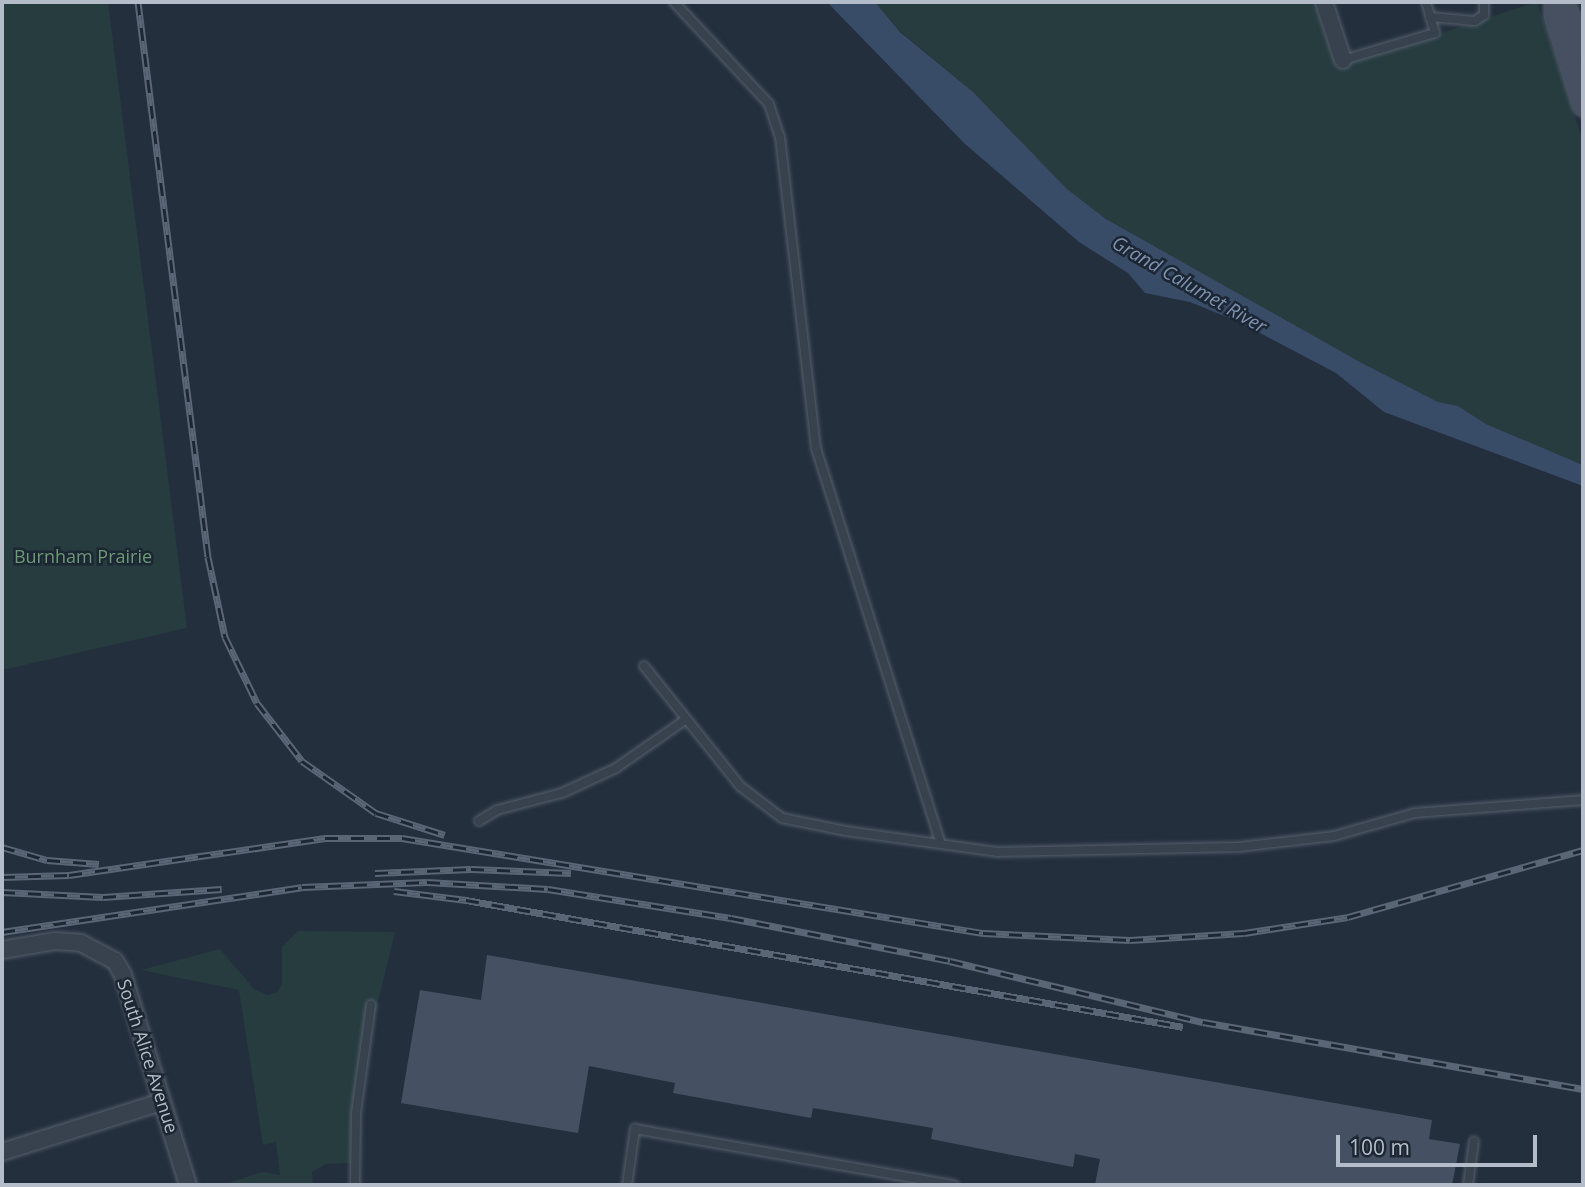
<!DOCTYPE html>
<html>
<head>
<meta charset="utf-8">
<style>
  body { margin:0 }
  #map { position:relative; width:1585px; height:1187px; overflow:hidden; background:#242f3e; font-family:"Open Sans",sans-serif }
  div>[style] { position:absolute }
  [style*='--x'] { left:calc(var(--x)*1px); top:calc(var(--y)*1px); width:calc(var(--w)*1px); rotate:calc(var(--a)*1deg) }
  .green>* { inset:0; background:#263c3f }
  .water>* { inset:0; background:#394c67 }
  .building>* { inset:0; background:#455162 }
  .roads { filter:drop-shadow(0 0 2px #565f6c) drop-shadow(0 0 2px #565f6c) }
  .service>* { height:8px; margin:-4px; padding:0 4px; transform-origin:4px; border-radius:4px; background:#38414e }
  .minor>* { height:16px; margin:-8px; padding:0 8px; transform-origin:8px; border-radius:8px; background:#38414e }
  .secondary>* { height:21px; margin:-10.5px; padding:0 10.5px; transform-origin:10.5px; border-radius:10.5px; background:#465061 }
  .rail>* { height:7px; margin-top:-3.5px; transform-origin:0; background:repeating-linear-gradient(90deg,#1d2633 0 13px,#5a6575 0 26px); box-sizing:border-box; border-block:2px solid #5a6575 }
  span { translate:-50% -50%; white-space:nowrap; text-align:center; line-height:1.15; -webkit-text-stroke:5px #1d2633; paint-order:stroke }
  .park-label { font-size:18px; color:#6b9a76 }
  .street-label { font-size:18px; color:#b4bcc9 }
  .water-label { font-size:19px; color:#7c92b1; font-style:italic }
  .frame { position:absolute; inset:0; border:4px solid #b4bcc9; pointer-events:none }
  .scale { position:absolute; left:1336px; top:1135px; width:201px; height:32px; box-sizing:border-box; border:4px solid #b4bcc9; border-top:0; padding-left:9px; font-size:21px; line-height:24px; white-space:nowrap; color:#b4bcc9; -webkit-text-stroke:5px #1d2633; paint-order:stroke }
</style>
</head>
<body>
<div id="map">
  <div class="green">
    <div style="clip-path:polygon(2px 2px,108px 2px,187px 628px,2px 670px)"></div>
    <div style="clip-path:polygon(875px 2px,1314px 2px,1336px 67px,1537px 2px,1583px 141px,1583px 465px,1486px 424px,1458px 406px,1438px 402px,1360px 362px,1106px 219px,1067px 189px,973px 92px,900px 31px)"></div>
    <div style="clip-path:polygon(298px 931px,395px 932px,355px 1096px,352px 1163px,326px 1164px,312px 1172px,313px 1185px,223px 1185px,262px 1172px,280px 1175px,276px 1142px,263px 1145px,239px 990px,141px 970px,220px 949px,254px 989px,268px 995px,278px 992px,282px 983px,282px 947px)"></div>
  </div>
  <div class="water">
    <div style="clip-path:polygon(827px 2px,875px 2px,900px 32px,973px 92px,1067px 189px,1106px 219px,1360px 362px,1438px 402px,1458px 406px,1486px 424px,1583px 465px,1583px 486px,1384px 412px,1336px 373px,1239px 322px,1190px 302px,1145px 293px,1128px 273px,1079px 242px,964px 143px)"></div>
  </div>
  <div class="building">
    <div style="clip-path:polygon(487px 955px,1432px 1120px,1429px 1139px,1460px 1144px,1452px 1185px,1095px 1185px,1100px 1159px,1075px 1154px,1073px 1167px,931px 1139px,933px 1128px,813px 1108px,811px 1118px,673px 1093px,675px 1083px,589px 1066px,578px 1133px,401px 1103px,420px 990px,481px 1000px)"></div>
  </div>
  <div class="roads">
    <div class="service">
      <div style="--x:674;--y:2;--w:139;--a:47"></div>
      <div style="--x:769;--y:104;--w:35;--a:72"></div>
      <div style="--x:780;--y:137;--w:313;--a:83.4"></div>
      <div style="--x:816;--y:448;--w:412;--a:72.5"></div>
      <div style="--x:1430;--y:17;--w:45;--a:5.1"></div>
      <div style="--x:1475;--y:21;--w:11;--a:-34"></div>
      <div style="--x:1484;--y:15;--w:13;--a:-90"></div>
      <div style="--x:1343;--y:60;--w:96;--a:-16.4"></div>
      <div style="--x:1435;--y:33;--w:32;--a:-106"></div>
      <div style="--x:644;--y:666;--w:154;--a:51.3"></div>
      <div style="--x:740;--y:786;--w:53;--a:37.3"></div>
      <div style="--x:782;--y:818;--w:65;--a:11.5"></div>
      <div style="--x:846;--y:831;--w:152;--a:7.9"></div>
      <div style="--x:997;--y:852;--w:242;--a:-1.2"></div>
      <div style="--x:1239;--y:847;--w:96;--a:-6.6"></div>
      <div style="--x:1334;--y:836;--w:84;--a:-15.9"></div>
      <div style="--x:1415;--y:813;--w:169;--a:-4.4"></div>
      <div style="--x:479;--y:821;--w:21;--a:-31"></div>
      <div style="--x:497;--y:810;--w:67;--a:-14.7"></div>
      <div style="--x:562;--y:793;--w:60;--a:-24.8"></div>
      <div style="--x:616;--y:768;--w:84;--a:-34.8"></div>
      <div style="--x:355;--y:1185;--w:72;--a:-89.2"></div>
      <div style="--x:356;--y:1113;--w:109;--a:-82.1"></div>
      <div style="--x:627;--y:1185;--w:57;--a:-81.9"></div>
      <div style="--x:635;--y:1129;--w:324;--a:10"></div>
      <div style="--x:1468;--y:1185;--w:44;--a:-82.2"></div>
    </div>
    <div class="minor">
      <div style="--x:1324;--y:2;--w:61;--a:71.9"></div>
      <div style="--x:2;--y:950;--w:54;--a:-9.6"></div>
      <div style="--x:55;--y:941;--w:26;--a:4"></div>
      <div style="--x:81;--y:943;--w:38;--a:28"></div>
      <div style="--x:115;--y:961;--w:16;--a:60"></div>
      <div style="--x:123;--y:975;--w:220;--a:72.8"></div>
      <div style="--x:2;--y:1152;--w:168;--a:-17.4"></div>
    </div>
    <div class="secondary">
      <div style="--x:1555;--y:2;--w:14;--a:90"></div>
      <div style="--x:1555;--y:16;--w:93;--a:72.5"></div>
      <div style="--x:1563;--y:2;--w:55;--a:68.6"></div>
    </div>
  </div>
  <div class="rail">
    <div style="--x:138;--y:2;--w:559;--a:82.81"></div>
    <div style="--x:208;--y:557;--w:82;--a:78"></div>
    <div style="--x:225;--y:637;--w:73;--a:64.1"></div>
    <div style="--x:257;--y:703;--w:73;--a:52.2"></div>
    <div style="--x:302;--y:761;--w:90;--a:35.1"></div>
    <div style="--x:376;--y:813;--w:72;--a:17.7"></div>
    <div style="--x:2;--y:847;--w:47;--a:16.1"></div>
    <div style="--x:47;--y:860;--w:52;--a:4.4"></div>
    <div style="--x:375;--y:873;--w:96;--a:-2.4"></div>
    <div style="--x:471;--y:869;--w:100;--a:2.3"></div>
    <div style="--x:2;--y:877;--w:67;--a:-1.7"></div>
    <div style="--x:69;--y:875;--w:259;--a:-8.2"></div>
    <div style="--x:325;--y:838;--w:77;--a:0"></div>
    <div style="--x:402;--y:838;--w:589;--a:9.29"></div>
    <div style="--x:983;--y:933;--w:147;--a:2.7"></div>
    <div style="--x:1130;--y:940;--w:114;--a:-3.5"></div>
    <div style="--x:1244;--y:933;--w:105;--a:-8.7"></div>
    <div style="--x:1348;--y:917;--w:244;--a:-15.9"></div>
    <div style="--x:394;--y:891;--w:73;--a:7.1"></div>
    <div style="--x:466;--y:900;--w:728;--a:10.04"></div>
    <div style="--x:2;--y:892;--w:101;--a:2.8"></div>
    <div style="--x:103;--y:897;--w:119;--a:-3.8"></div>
    <div style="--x:2;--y:932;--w:303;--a:-8.5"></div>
    <div style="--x:302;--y:887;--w:125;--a:-2.3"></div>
    <div style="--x:427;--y:882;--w:121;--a:3.3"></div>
    <div style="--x:548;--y:889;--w:185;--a:9"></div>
    <div style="--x:731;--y:918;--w:223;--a:11.1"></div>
    <div style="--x:950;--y:961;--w:260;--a:13.6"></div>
    <div style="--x:1203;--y:1022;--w:386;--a:10"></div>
  </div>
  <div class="park-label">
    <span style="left:83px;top:556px">Burnham Prairie</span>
  </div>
  <div class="street-label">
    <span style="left:148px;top:1056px;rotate:72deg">South Alice Avenue</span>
  </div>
  <div class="water-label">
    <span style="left:1189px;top:285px;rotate:30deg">Grand Calumet River</span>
  </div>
  <div class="frame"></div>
  <div class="scale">100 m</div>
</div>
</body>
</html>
